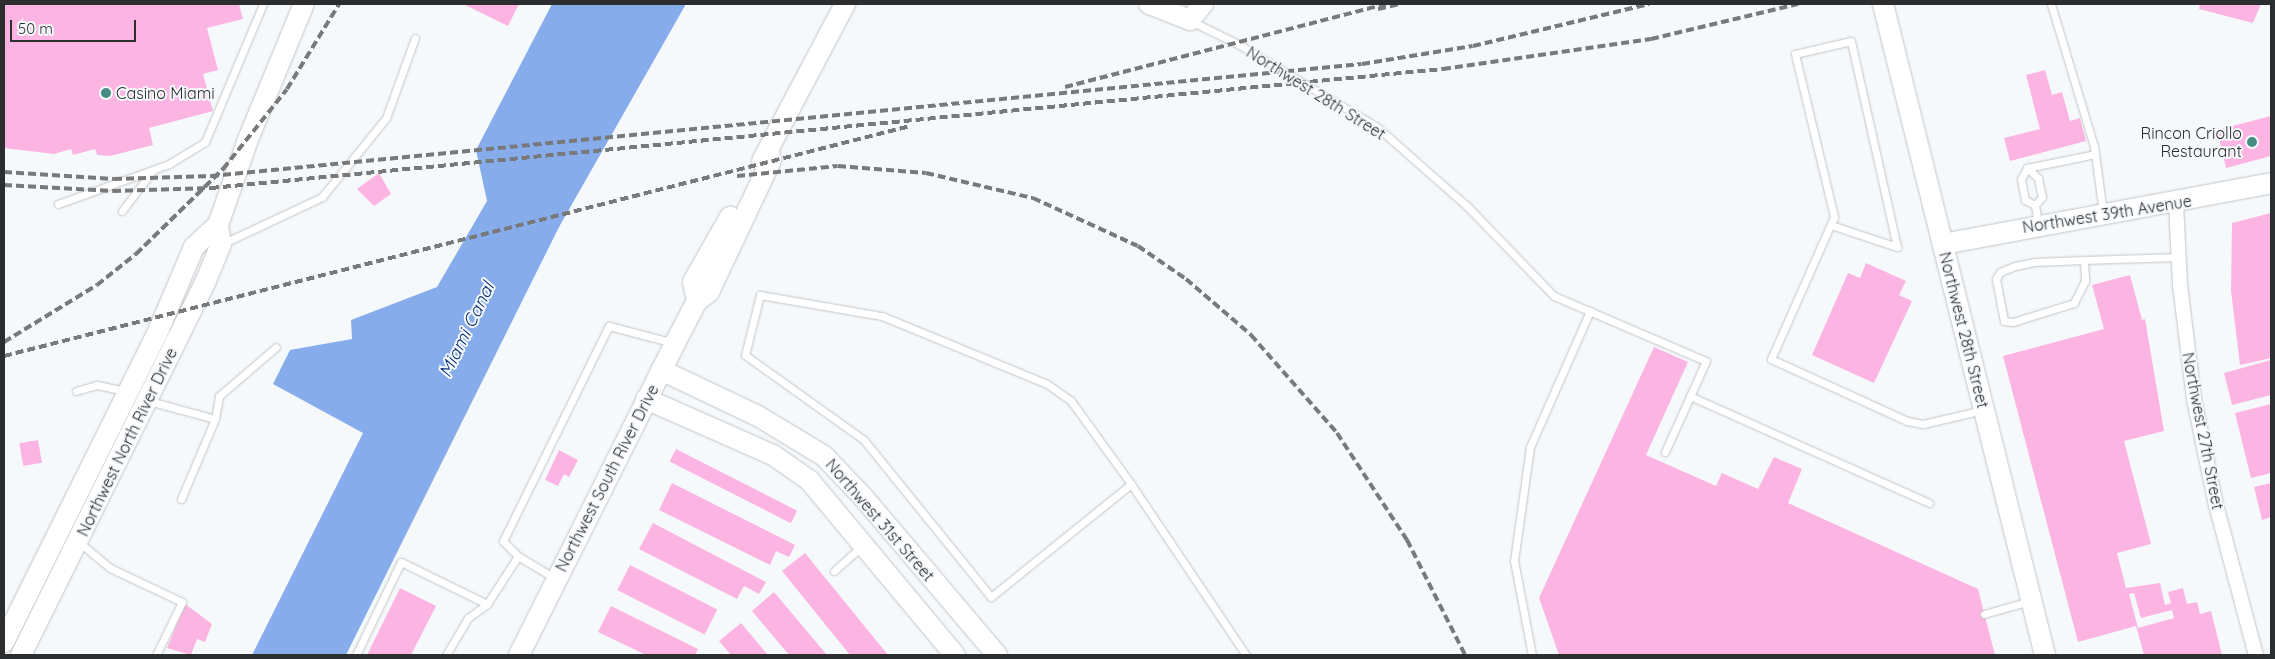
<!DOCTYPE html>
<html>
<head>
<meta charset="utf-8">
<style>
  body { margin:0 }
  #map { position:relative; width:2275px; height:659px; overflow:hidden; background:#f6f9fc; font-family:Quicksand,sans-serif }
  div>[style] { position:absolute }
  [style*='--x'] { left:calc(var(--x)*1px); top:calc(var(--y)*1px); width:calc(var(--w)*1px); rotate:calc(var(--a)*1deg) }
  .water>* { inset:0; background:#87acec }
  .building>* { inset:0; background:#fcb5e3; transform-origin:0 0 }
  .roads { filter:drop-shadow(0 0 1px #c2c5c7) drop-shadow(0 0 1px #c2c5c7) }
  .lane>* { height:7px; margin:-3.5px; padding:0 3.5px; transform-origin:3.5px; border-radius:3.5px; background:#fff }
  .street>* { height:14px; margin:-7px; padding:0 7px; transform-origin:7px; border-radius:7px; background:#fff }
  .secondary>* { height:20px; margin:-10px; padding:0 10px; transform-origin:10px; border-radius:10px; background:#fff }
  .rail>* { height:4px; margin-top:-2px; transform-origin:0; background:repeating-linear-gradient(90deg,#77797b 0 8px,transparent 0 12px) }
  .dots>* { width:14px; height:14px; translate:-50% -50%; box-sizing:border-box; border:2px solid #f6f9fc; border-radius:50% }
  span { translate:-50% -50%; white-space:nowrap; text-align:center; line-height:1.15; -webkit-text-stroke:4px #f6f9fc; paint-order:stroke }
  .poi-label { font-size:16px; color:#2c2d2e }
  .left { translate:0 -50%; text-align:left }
  .right { translate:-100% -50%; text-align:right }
  .street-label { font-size:16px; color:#2c2d2e }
  .water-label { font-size:18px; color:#042e76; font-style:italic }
  .frame { position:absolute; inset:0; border:5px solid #2c2d2e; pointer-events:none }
  .scale { position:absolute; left:10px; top:20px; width:126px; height:22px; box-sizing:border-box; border:2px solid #2c2d2e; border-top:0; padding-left:6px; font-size:15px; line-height:18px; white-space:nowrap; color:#2c2d2e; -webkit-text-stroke:4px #f6f9fc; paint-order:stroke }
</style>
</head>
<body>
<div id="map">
  <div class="water">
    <div style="clip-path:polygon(552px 4px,686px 4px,559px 227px,346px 655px,252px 655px,363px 433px,273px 384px,290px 350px,352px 339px,351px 320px,437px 287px,487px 201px,476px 150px)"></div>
  </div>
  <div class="building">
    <div style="clip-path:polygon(4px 4px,239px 4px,243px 19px,207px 28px,218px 70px,203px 74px,213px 111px,149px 128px,153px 145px,110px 156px,97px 155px,95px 149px,73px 155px,71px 149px,54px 154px,4px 148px)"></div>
    <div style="clip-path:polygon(463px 4px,519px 4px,508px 26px)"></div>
    <div style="clip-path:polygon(2200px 4px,2261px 4px,2253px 23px,2199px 9px)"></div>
    <div style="clip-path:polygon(2045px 70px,2052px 95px,2062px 92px,2070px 121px,2080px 118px,2086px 141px,2010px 161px,2004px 138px,2040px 129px,2026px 75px)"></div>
    <div style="clip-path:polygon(2271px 116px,2271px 156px,2226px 168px,2217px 130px)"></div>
    <div style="clip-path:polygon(379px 173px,391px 194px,374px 206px,357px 189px)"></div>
    <div style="clip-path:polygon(2271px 213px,2271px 358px,2240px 365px,2231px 291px,2232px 223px)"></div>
    <div style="clip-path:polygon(1866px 263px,1906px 281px,1899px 295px,1912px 301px,1874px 383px,1812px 355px,1848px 273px,1860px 278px)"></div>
    <div style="clip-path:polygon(evenodd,2130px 275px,2142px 320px,2145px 319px,2164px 431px,2124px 441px,2151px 544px,2117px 553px,2126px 588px,2160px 583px,2165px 605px,2171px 603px,2168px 592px,2183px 588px,2187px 604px,2197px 602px,2200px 614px,2211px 611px,2222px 655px,2144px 655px,2136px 626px,2078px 642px,2003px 356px,2104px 329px,2092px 285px,2130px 275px,2134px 593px,2141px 618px,2172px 610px,2174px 618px,2138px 628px,2129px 594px,2134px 593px)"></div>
    <div style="clip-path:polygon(1654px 347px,1688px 362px,1646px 455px,1716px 486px,1722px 473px,1758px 489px,1774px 457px,1802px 469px,1788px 503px,1978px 589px,1995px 655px,1559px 655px,1539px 598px)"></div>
    <div style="clip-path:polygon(2271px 360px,2271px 395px,2232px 405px,2224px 373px)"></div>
    <div style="clip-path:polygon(2271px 404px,2271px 473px,2251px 478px,2235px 413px)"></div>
    <div style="left:38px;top:440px;width:23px;height:19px;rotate:80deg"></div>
    <div style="left:676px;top:449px;width:136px;height:14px;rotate:27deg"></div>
    <div style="clip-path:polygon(559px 450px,578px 460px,569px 477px,564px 474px,558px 486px,545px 480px)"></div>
    <div style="clip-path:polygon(672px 483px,795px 545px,789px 557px,776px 551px,770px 565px,659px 510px)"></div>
    <div style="clip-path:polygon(2271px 483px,2271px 517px,2262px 520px,2254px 487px)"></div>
    <div style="clip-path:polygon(653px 523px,766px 582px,759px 594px,744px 586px,737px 599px,639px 549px)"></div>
    <div style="clip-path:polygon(805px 553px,888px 655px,850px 655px,782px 571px)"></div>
    <div style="left:630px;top:565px;width:98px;height:28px;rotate:27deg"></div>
    <div style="clip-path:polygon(400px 588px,436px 606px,411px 655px,367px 655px)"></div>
    <div style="clip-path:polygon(774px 592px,827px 655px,789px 655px,752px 611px)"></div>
    <div style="clip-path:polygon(185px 604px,212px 624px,205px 642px,197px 639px,191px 655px,167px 648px)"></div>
    <div style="clip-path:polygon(611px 606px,698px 649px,695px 655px,646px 655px,598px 632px)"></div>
    <div style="clip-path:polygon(741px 623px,768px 655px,731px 655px,719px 641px)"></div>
  </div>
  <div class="roads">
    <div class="lane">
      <div style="--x:2051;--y:4;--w:148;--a:73.2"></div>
      <div style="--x:2094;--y:146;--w:68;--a:82.3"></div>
      <div style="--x:1193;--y:22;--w:50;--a:26.1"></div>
      <div style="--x:1238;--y:44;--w:162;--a:30.8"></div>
      <div style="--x:1377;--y:127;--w:120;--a:41.3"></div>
      <div style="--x:1467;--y:206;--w:125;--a:46"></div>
      <div style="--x:1554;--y:296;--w:165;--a:23.2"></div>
      <div style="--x:1706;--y:361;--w:100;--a:114.3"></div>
      <div style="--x:2027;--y:168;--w:69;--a:-11.6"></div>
      <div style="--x:58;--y:204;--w:118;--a:-19.8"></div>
      <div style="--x:169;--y:164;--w:42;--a:-31.4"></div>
      <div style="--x:205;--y:142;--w:150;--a:-67.2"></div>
      <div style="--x:2035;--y:205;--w:11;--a:-153"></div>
      <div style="--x:2025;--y:200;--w:21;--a:-101"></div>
      <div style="--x:2021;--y:179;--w:13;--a:-61"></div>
      <div style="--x:2027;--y:168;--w:15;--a:42"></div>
      <div style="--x:2038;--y:178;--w:10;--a:79"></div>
      <div style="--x:2040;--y:188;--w:9;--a:77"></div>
      <div style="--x:2042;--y:197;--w:11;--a:131"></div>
      <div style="--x:2035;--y:205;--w:18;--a:81"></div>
      <div style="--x:122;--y:211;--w:51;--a:-52.9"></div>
      <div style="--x:1831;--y:225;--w:70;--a:18.4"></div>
      <div style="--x:1897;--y:247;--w:211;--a:-102.6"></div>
      <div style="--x:1851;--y:41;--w:57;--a:166.9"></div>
      <div style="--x:1795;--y:54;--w:168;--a:76.5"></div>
      <div style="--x:1834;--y:217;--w:30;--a:114"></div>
      <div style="--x:1822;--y:244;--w:126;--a:113.9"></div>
      <div style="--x:1771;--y:359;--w:149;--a:24.5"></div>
      <div style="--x:1907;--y:421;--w:16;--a:11"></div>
      <div style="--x:1923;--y:424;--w:62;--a:-13.1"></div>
      <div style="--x:224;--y:243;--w:108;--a:-25.1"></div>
      <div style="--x:322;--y:197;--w:102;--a:-51"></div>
      <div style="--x:386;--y:118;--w:85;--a:-70.1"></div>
      <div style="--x:2084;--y:260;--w:21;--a:87"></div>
      <div style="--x:2085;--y:281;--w:25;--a:117"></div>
      <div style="--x:2074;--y:303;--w:64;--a:162.7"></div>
      <div style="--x:2013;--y:322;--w:9;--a:-174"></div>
      <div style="--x:2004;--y:321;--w:43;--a:-100.8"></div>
      <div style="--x:1996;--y:279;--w:8;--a:-60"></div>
      <div style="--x:2000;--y:272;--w:16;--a:-22"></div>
      <div style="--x:2015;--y:266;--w:19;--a:-12"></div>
      <div style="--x:2034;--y:262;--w:50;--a:-2.3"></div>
      <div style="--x:2084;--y:260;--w:95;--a:-1.8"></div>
      <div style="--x:76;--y:391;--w:22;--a:-16"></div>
      <div style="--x:97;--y:385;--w:30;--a:12"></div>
      <div style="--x:1690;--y:396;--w:262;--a:24.1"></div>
      <div style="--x:149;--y:401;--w:68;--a:15.3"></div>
      <div style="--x:215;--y:419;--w:87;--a:113"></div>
      <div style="--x:215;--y:419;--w:23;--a:-80"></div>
      <div style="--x:219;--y:396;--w:75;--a:-40.7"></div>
      <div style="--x:1131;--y:484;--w:180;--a:141.1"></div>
      <div style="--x:991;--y:597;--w:202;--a:-129"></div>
      <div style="--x:864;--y:440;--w:146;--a:-144.5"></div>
      <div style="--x:745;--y:355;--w:62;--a:-76"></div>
      <div style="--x:760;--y:295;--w:124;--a:9.8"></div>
      <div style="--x:882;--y:316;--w:178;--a:22.4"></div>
      <div style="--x:1047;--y:384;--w:29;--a:35"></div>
      <div style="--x:1071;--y:401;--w:102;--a:54.1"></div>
      <div style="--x:1131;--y:484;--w:206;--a:56.1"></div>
      <div style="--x:79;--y:542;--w:40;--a:40"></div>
      <div style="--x:110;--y:568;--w:80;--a:25.3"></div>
      <div style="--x:182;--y:602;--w:59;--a:116.1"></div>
      <div style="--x:834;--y:571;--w:38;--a:-42"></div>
      <div style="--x:556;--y:579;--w:44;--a:-148.8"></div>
      <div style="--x:518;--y:556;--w:21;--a:-135"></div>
      <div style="--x:503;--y:541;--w:240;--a:-63.8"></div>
      <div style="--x:609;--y:326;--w:67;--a:14.7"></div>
      <div style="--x:1984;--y:614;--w:48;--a:-15.8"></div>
      <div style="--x:356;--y:655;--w:103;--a:-64.2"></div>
      <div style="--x:401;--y:562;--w:96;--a:26"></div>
      <div style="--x:446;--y:655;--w:43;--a:-59.3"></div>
      <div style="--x:468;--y:618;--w:24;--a:-36"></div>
      <div style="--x:487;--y:604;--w:57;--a:-57.1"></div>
      <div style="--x:1532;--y:655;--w:96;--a:-100.8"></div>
      <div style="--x:1514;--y:561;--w:115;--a:-82"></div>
      <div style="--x:1530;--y:447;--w:149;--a:-66.2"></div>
    </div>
    <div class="street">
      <div style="--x:2176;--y:203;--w:82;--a:87.2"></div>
      <div style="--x:2180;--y:285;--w:115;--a:83"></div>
      <div style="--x:2194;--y:399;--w:108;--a:78.3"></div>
      <div style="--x:2216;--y:505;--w:155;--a:75.1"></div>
    </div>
    <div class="secondary">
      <div style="--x:1149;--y:4;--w:44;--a:21.3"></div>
      <div style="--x:1190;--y:20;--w:21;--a:-51"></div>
      <div style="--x:1883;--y:4;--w:671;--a:76.03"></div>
      <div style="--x:762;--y:161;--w:178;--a:-62.1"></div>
      <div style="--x:1943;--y:244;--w:334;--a:-10.5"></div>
      <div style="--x:697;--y:301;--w:19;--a:-102"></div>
      <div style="--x:693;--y:282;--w:75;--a:-60.4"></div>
      <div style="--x:661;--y:370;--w:107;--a:25.4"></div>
      <div style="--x:758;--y:416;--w:77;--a:31.2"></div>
      <div style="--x:824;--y:456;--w:57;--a:46.4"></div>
      <div style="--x:863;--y:497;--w:207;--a:49.7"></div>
      <div style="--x:646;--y:399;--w:139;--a:23.8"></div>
      <div style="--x:773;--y:455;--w:44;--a:34.8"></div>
      <div style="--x:809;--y:480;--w:228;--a:50.2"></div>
      <div style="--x:4;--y:642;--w:344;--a:-63.6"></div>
      <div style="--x:157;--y:334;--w:95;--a:-67"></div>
      <div style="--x:194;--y:247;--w:33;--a:-43"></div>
      <div style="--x:21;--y:655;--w:415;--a:-63.7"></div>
      <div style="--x:205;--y:283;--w:42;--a:-67.7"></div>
      <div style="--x:221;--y:244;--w:19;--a:-99"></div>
      <div style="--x:218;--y:225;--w:88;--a:-70.7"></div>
      <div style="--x:247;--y:142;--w:149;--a:-67.6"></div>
      <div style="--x:519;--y:655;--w:349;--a:-63.4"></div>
      <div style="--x:675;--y:343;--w:47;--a:-62.4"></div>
      <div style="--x:697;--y:301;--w:15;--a:-37"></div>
      <div style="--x:709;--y:292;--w:146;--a:-64.8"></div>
      <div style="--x:771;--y:160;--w:9;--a:-103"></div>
    </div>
  </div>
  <div class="rail">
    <div style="--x:1378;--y:9;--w:22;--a:-13"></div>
    <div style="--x:1065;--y:87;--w:331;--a:-14.5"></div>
    <div style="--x:4;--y:172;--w:110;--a:3.6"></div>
    <div style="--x:114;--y:179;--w:97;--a:-1.8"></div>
    <div style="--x:211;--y:176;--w:1156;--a:-5.56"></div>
    <div style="--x:1362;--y:64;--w:112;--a:-9.2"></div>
    <div style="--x:1473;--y:46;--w:181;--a:-13.4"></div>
    <div style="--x:737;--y:176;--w:101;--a:-5.7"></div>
    <div style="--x:838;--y:166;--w:88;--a:4.5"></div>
    <div style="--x:926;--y:173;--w:110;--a:13.2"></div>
    <div style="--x:1033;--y:198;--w:115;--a:24.6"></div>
    <div style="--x:1138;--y:246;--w:58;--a:34.5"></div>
    <div style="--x:1186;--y:279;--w:86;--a:40.7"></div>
    <div style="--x:1251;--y:335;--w:130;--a:48.7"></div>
    <div style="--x:1337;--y:433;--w:128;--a:56.8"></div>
    <div style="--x:1407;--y:540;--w:129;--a:63.2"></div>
    <div style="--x:4;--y:185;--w:109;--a:3.2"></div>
    <div style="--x:113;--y:191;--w:98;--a:-1.8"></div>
    <div style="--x:211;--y:188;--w:1238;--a:-5.52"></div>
    <div style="--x:1443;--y:69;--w:210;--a:-8.2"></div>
    <div style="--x:1651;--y:39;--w:151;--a:-13.4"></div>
    <div style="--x:4;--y:342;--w:109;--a:-31.5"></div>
    <div style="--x:97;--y:285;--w:50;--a:-38.5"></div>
    <div style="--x:136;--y:254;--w:122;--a:-44.3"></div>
    <div style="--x:223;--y:169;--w:102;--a:-51.3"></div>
    <div style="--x:287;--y:89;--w:100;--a:-58.5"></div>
    <div style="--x:4;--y:356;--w:935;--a:-14.24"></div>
  </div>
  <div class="dots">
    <div style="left:106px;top:93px;background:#478c83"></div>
    <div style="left:2252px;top:142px;background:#478c83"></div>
  </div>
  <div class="poi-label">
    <span class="left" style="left:116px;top:93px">Casino Miami</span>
    <span class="right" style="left:2242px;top:142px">Rincon Criollo<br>Restaurant</span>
  </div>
  <div class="street-label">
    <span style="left:1316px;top:93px;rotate:32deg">Northwest 28th Street</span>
    <span style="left:2107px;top:214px;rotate:-9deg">Northwest 39th Avenue</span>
    <span style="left:1964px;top:330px;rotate:76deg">Northwest 28th Street</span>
    <span style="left:2203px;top:431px;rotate:79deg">Northwest 27th Street</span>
    <span style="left:127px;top:442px;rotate:-64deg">Northwest North River Drive</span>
    <span style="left:607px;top:478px;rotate:-63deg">Northwest South River Drive</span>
    <span style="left:880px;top:520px;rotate:49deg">Northwest 31st Street</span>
  </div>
  <div class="water-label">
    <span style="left:467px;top:330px;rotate:-64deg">Miami Canal</span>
  </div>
  <div class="frame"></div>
  <div class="scale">50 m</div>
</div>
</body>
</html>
